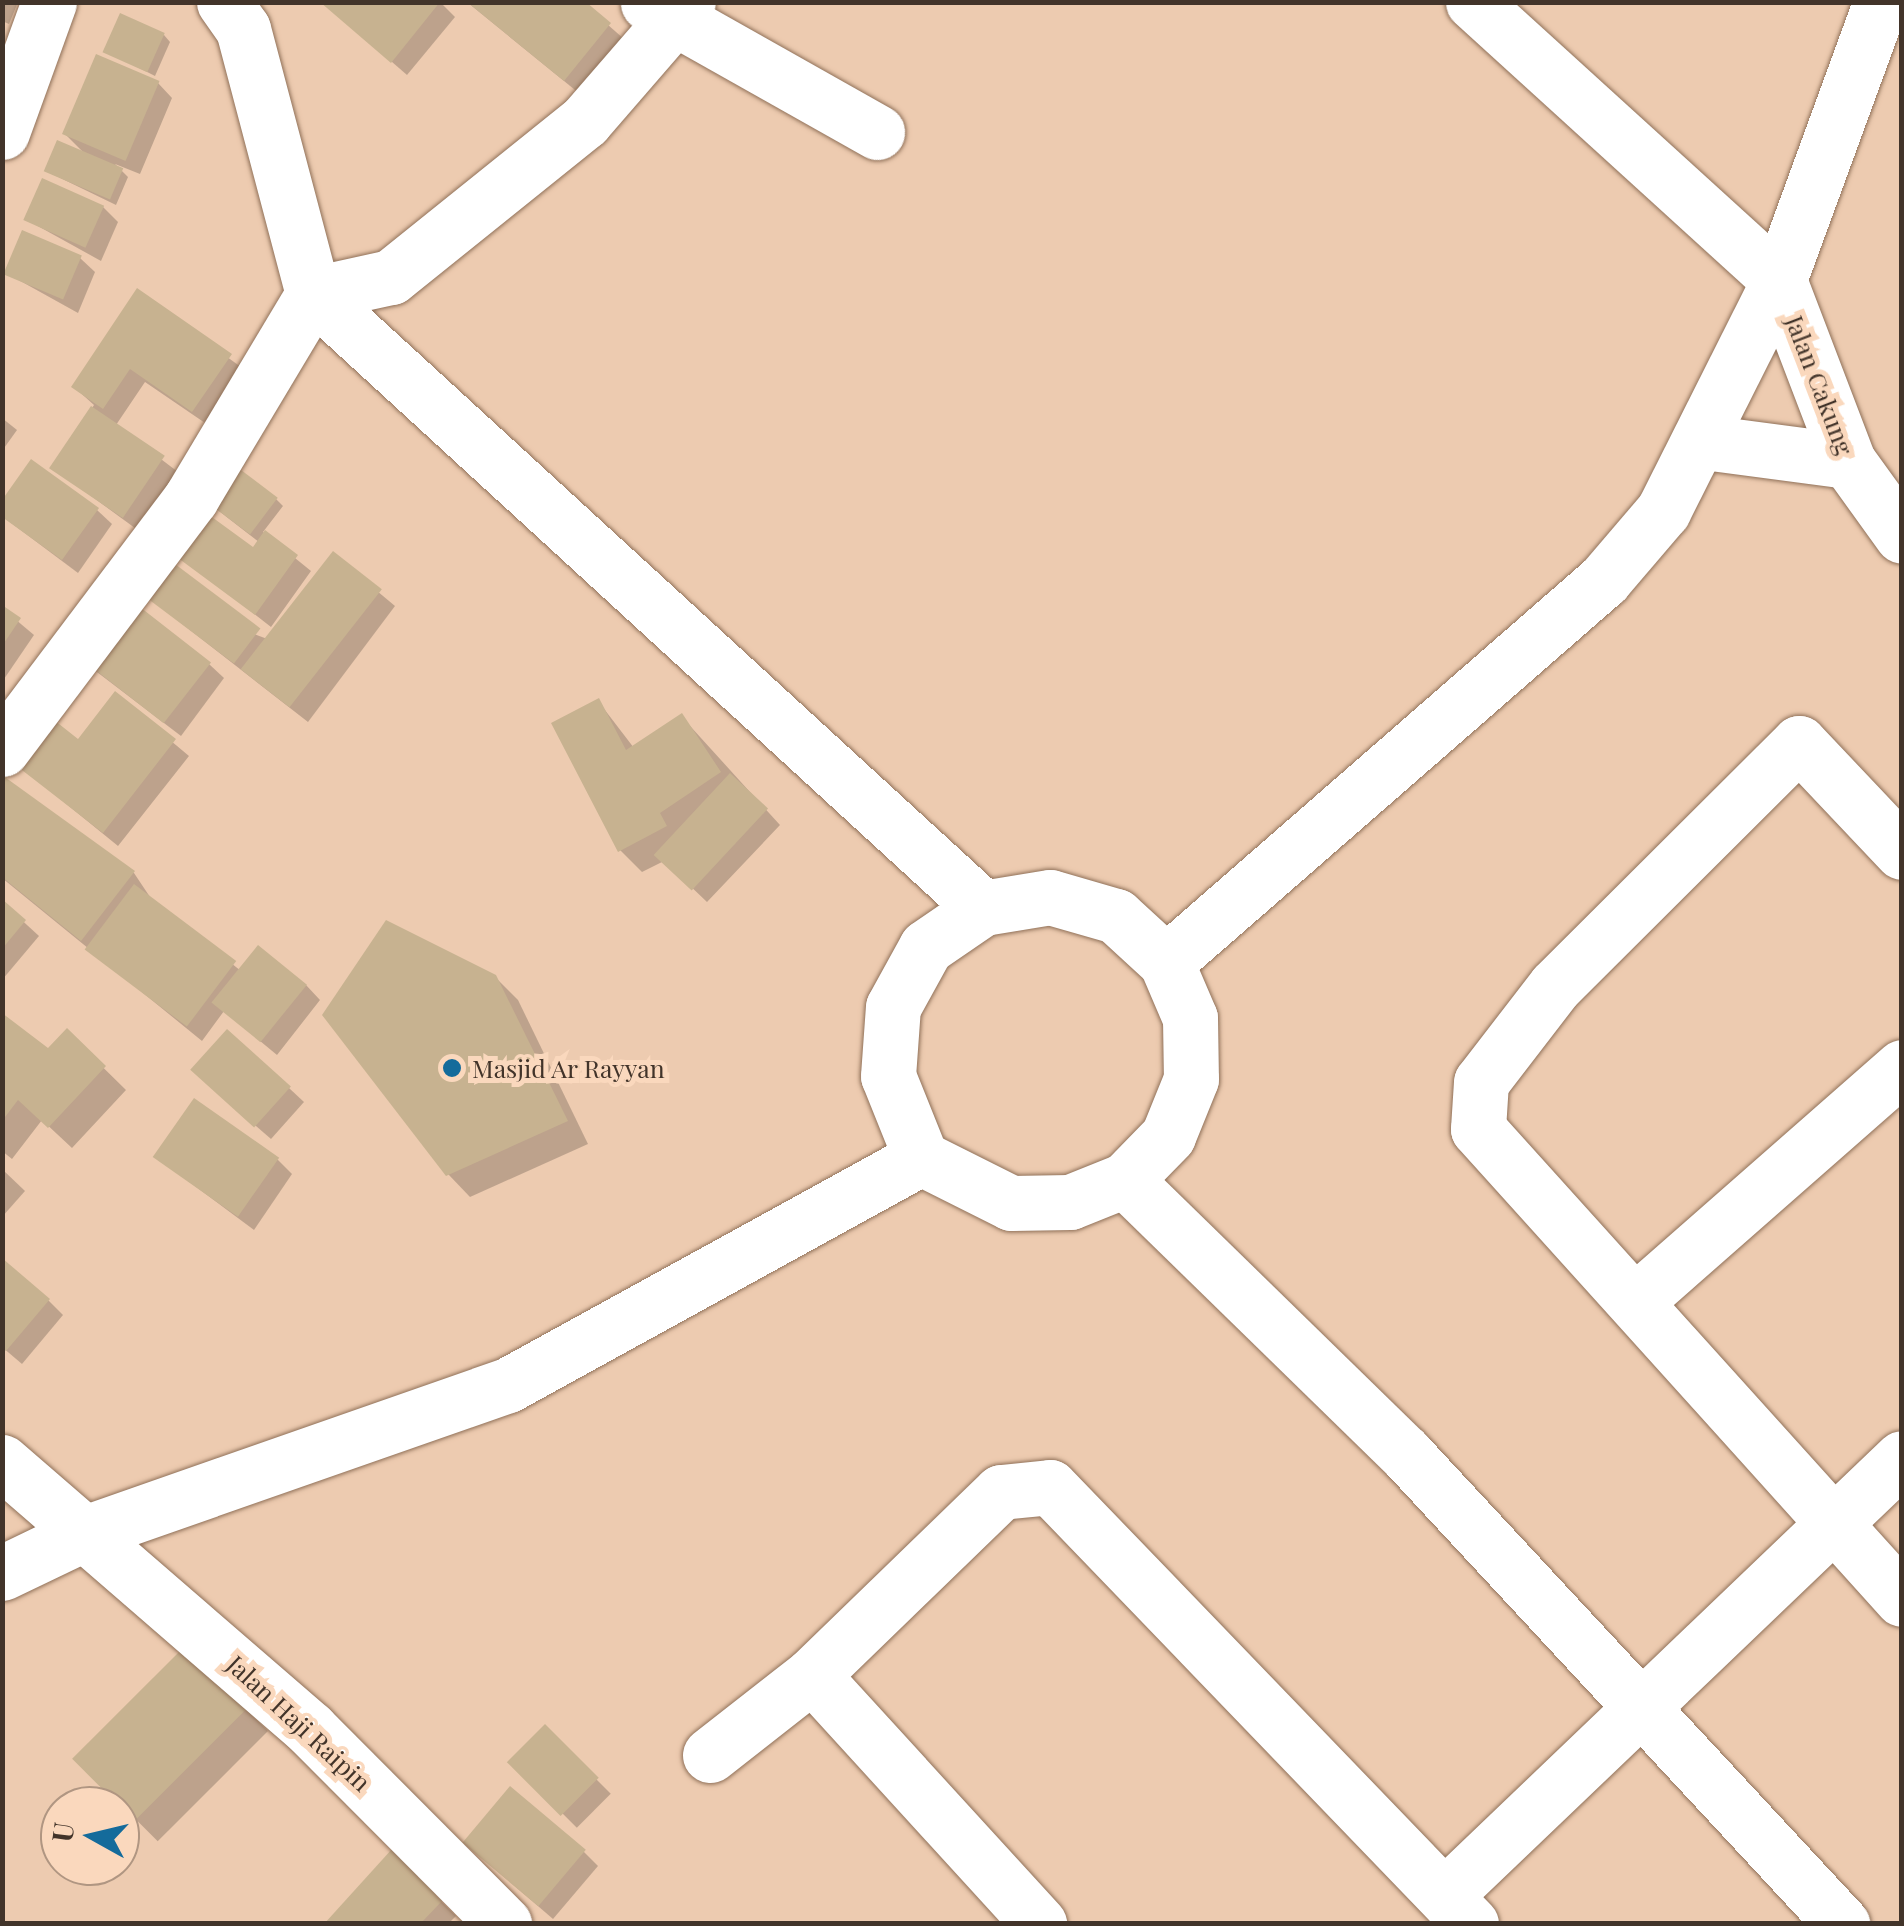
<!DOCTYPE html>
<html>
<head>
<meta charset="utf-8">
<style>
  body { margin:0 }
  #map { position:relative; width:1904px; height:1926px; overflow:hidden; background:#edcbb0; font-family:"Playfair Display",serif }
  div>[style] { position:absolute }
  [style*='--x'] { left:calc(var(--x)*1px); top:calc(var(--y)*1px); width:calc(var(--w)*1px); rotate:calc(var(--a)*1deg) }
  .shadow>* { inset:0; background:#0003; transform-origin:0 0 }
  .building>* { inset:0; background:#c7b290; transform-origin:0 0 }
  .roads { filter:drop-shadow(0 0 2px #907159) drop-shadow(0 0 2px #907159) }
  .street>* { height:55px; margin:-27.5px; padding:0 27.5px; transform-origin:27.5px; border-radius:27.5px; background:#fff }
  .dots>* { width:28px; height:28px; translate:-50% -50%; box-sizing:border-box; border:5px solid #fad8bd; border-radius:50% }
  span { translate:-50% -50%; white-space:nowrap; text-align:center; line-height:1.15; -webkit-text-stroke:10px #fad8bd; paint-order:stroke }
  .street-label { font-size:25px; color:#42342a }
  .poi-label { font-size:25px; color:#42342a }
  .left { translate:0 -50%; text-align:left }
  .frame { position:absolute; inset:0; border:5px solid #42342a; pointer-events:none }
  .north { position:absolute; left:40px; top:1786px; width:100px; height:100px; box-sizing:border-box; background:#fad8bd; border:2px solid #b09682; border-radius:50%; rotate:278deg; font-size:28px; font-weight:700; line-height:40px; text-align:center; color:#42342a }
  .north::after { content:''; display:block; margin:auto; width:35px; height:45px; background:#146b9b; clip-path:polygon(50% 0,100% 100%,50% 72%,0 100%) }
</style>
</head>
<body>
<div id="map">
  <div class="shadow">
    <div style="clip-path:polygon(2px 2px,18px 2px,9px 24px,2px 21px)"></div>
    <div style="clip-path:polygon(323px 2px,440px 2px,455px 17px,407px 75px)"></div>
    <div style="clip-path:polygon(467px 2px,582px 2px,624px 39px,580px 94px)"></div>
    <div style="clip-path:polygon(164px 35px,170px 42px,155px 76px,106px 51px)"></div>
    <div style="clip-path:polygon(158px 83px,172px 98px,140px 174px,115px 164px,128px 177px,116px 205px,46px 171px,85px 154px,65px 134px)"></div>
    <div style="clip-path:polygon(103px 207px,118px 222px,101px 261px,27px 220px)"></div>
    <div style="clip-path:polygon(80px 258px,95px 272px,78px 313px,6px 273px)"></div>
    <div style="clip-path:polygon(138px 292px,245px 370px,208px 425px,145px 382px,116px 425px,178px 472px,139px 531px,53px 468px,94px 405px,74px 387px)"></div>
    <div style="clip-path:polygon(2px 418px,17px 430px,2px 451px)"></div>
    <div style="clip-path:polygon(276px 499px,283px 506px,263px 532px,311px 571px,271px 627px,177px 554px,253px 550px,259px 542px,215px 508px)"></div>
    <div style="clip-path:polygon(97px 510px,112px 524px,78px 573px,2px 516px)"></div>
    <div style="clip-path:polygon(334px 555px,395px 606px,308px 722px,140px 591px,270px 640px)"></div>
    <div style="clip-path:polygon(2px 608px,34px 635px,2px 682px)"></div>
    <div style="clip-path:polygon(209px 664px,224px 678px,181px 736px,93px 669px)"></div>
    <div style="clip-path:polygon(115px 694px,189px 756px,118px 846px,21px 767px,78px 743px)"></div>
    <div style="clip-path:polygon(598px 701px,634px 748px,681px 716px,780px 825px,707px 902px,664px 861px,642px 872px,620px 850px)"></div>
    <div style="clip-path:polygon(2px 778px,134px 873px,152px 900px,241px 971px,306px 985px,320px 1000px,277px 1055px,224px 1011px,202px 1041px,2px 878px)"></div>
    <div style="clip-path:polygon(2px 902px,39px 936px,2px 980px)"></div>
    <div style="clip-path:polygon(495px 977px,518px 1000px,588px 1144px,470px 1197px,448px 1174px)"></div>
    <div style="clip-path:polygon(2px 1016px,48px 1052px,67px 1032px,126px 1090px,72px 1148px,42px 1120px,12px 1159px,2px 1151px)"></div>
    <div style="clip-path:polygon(209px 1085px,289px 1088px,304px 1102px,271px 1139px)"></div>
    <div style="clip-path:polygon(156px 1157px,278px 1160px,292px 1174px,254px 1230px)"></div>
    <div style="clip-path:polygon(2px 1169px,25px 1191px,2px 1217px)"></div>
    <div style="clip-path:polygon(48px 1300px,63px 1315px,22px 1364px,2px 1347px)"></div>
    <div style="left:186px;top:1649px;width:116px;height:156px;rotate:45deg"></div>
    <div style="left:545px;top:1728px;width:93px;height:48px;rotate:45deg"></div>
    <div style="clip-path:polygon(583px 1851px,598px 1866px,553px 1919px,481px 1857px)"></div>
    <div style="clip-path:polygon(392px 1853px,456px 1916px,448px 1924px,327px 1924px)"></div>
  </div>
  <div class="building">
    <div style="clip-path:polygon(320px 2px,440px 2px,391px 63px)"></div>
    <div style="clip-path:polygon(467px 2px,586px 2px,611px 23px,564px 81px)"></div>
    <div style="left:120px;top:13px;width:49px;height:43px;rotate:24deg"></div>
    <div style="left:96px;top:54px;width:69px;height:87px;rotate:23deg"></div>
    <div style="left:57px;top:140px;width:72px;height:34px;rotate:23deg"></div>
    <div style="left:42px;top:178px;width:68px;height:46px;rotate:24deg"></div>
    <div style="left:22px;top:230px;width:65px;height:48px;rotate:23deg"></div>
    <div style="clip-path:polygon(137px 288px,232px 354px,192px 412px,130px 369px,103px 409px,71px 387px)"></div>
    <div style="left:91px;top:406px;width:89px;height:75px;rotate:34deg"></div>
    <div style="clip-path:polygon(31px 459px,99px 508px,62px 560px,2px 517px,2px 500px)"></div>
    <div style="left:233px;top:464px;width:56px;height:46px;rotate:37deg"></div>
    <div style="clip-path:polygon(205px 512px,253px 547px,265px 530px,298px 555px,255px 615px,174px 555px)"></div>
    <div style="left:333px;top:551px;width:62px;height:150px;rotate:38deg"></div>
    <div style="left:163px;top:555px;width:122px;height:44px;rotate:37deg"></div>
    <div style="left:122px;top:593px;width:113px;height:77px;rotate:38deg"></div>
    <div style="clip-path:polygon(2px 605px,21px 618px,2px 646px)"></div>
    <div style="clip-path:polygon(115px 691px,176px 739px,103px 833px,18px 767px,54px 720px,78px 739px)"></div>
    <div style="clip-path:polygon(599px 698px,626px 750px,682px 713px,721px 772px,660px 813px,667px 826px,618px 852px,551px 723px)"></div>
    <div style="left:730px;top:773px;width:52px;height:112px;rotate:43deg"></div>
    <div style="clip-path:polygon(2px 775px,135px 871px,81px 941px,2px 877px)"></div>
    <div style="left:134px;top:884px;width:128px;height:82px;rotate:37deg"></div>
    <div style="clip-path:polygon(2px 899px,26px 920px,2px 949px)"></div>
    <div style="clip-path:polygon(386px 920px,496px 975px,568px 1121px,446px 1176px,322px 1015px)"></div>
    <div style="left:258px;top:945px;width:63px;height:74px;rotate:39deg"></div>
    <div style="clip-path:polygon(2px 1013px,48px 1048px,67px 1028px,106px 1066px,48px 1128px,18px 1100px,2px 1121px)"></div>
    <div style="left:227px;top:1029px;width:86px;height:55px;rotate:42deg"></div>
    <div style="left:194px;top:1098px;width:104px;height:72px;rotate:35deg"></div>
    <div style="clip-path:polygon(2px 1258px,50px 1299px,6px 1351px,2px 1348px)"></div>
    <div style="left:186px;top:1645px;width:88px;height:161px;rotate:45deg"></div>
    <div style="left:545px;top:1724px;width:76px;height:54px;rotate:45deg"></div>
    <div style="left:510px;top:1786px;width:99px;height:74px;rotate:40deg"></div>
    <div style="clip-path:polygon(392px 1849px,443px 1900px,420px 1924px,324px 1924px)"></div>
  </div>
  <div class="roads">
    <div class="street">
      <div style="--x:224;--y:2;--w:33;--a:55"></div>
      <div style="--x:243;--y:29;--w:274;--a:75.2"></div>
      <div style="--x:313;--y:294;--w:909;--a:42.5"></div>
      <div style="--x:1473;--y:2;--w:413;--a:42.3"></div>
      <div style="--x:1779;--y:280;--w:194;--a:69.1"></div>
      <div style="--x:1848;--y:461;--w:92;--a:54.2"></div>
      <div style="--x:648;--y:3;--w:263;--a:29.4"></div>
      <div style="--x:2;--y:132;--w:138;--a:-70.1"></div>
      <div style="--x:1704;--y:442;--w:145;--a:7.5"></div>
      <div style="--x:2;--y:749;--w:314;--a:-53"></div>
      <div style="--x:191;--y:498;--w:238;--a:-59.1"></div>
      <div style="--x:313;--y:294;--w:80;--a:-12.3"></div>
      <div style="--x:391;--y:277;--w:249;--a:-38.8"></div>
      <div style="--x:585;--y:121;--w:157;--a:-49.1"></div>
      <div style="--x:1902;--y:852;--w:150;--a:-133.4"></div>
      <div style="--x:1799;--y:743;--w:344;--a:135.1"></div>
      <div style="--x:1555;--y:986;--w:121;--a:127.6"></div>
      <div style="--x:1481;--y:1082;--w:47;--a:93.7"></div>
      <div style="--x:1478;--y:1129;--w:633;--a:47.95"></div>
      <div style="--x:1050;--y:897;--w:69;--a:16.1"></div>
      <div style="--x:1116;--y:916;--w:68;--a:42.6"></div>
      <div style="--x:1166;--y:962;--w:61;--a:66.8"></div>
      <div style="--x:1190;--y:1018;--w:61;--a:89.1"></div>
      <div style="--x:1191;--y:1079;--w:61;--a:112"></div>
      <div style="--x:1168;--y:1136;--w:62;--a:134.3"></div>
      <div style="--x:1125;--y:1180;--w:59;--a:158.2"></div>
      <div style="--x:1070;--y:1202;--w:59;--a:179"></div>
      <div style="--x:1011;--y:1203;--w:101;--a:-153.4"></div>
      <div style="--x:921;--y:1158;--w:88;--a:-111.9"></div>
      <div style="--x:888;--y:1076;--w:69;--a:-85.9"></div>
      <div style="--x:893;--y:1007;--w:68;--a:-61.2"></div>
      <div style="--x:926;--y:947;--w:69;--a:-34.4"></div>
      <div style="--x:983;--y:908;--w:68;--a:-9.3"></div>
      <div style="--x:1166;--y:962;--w:581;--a:-41.09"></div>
      <div style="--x:1604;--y:580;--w:91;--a:-49.5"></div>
      <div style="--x:1663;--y:511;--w:258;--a:-63.3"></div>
      <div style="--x:1779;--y:280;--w:296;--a:-69.9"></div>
      <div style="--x:1125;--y:1180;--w:391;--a:44.3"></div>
      <div style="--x:1405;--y:1453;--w:643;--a:47.14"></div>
      <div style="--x:1638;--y:1299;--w:351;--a:-41.3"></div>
      <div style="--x:2;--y:1462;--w:408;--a:40.9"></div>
      <div style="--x:310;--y:1729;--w:275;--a:45.1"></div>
      <div style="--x:2;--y:1573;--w:92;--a:-25.7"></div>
      <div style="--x:85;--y:1533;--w:448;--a:-19.3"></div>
      <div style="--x:508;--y:1385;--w:471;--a:-28.8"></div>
      <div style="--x:812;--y:1675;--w:337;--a:47.6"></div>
      <div style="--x:710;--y:1755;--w:130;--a:-38.1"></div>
      <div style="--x:812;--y:1675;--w:263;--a:-44.1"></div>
      <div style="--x:1001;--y:1492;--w:49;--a:-5.8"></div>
      <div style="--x:1050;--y:1487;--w:607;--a:46.07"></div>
      <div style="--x:1445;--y:1895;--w:632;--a:-43.72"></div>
    </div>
  </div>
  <div class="dots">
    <div style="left:452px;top:1068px;background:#146b9b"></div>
  </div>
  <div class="street-label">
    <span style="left:1820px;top:385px;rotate:69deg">Jalan Cakung</span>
    <span style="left:299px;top:1723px;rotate:43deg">Jalan Haji Raipin</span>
  </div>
  <div class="poi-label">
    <span class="left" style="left:472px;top:1068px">Masjid Ar Rayyan</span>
  </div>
  <div class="frame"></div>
  <div class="north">U</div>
</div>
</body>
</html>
